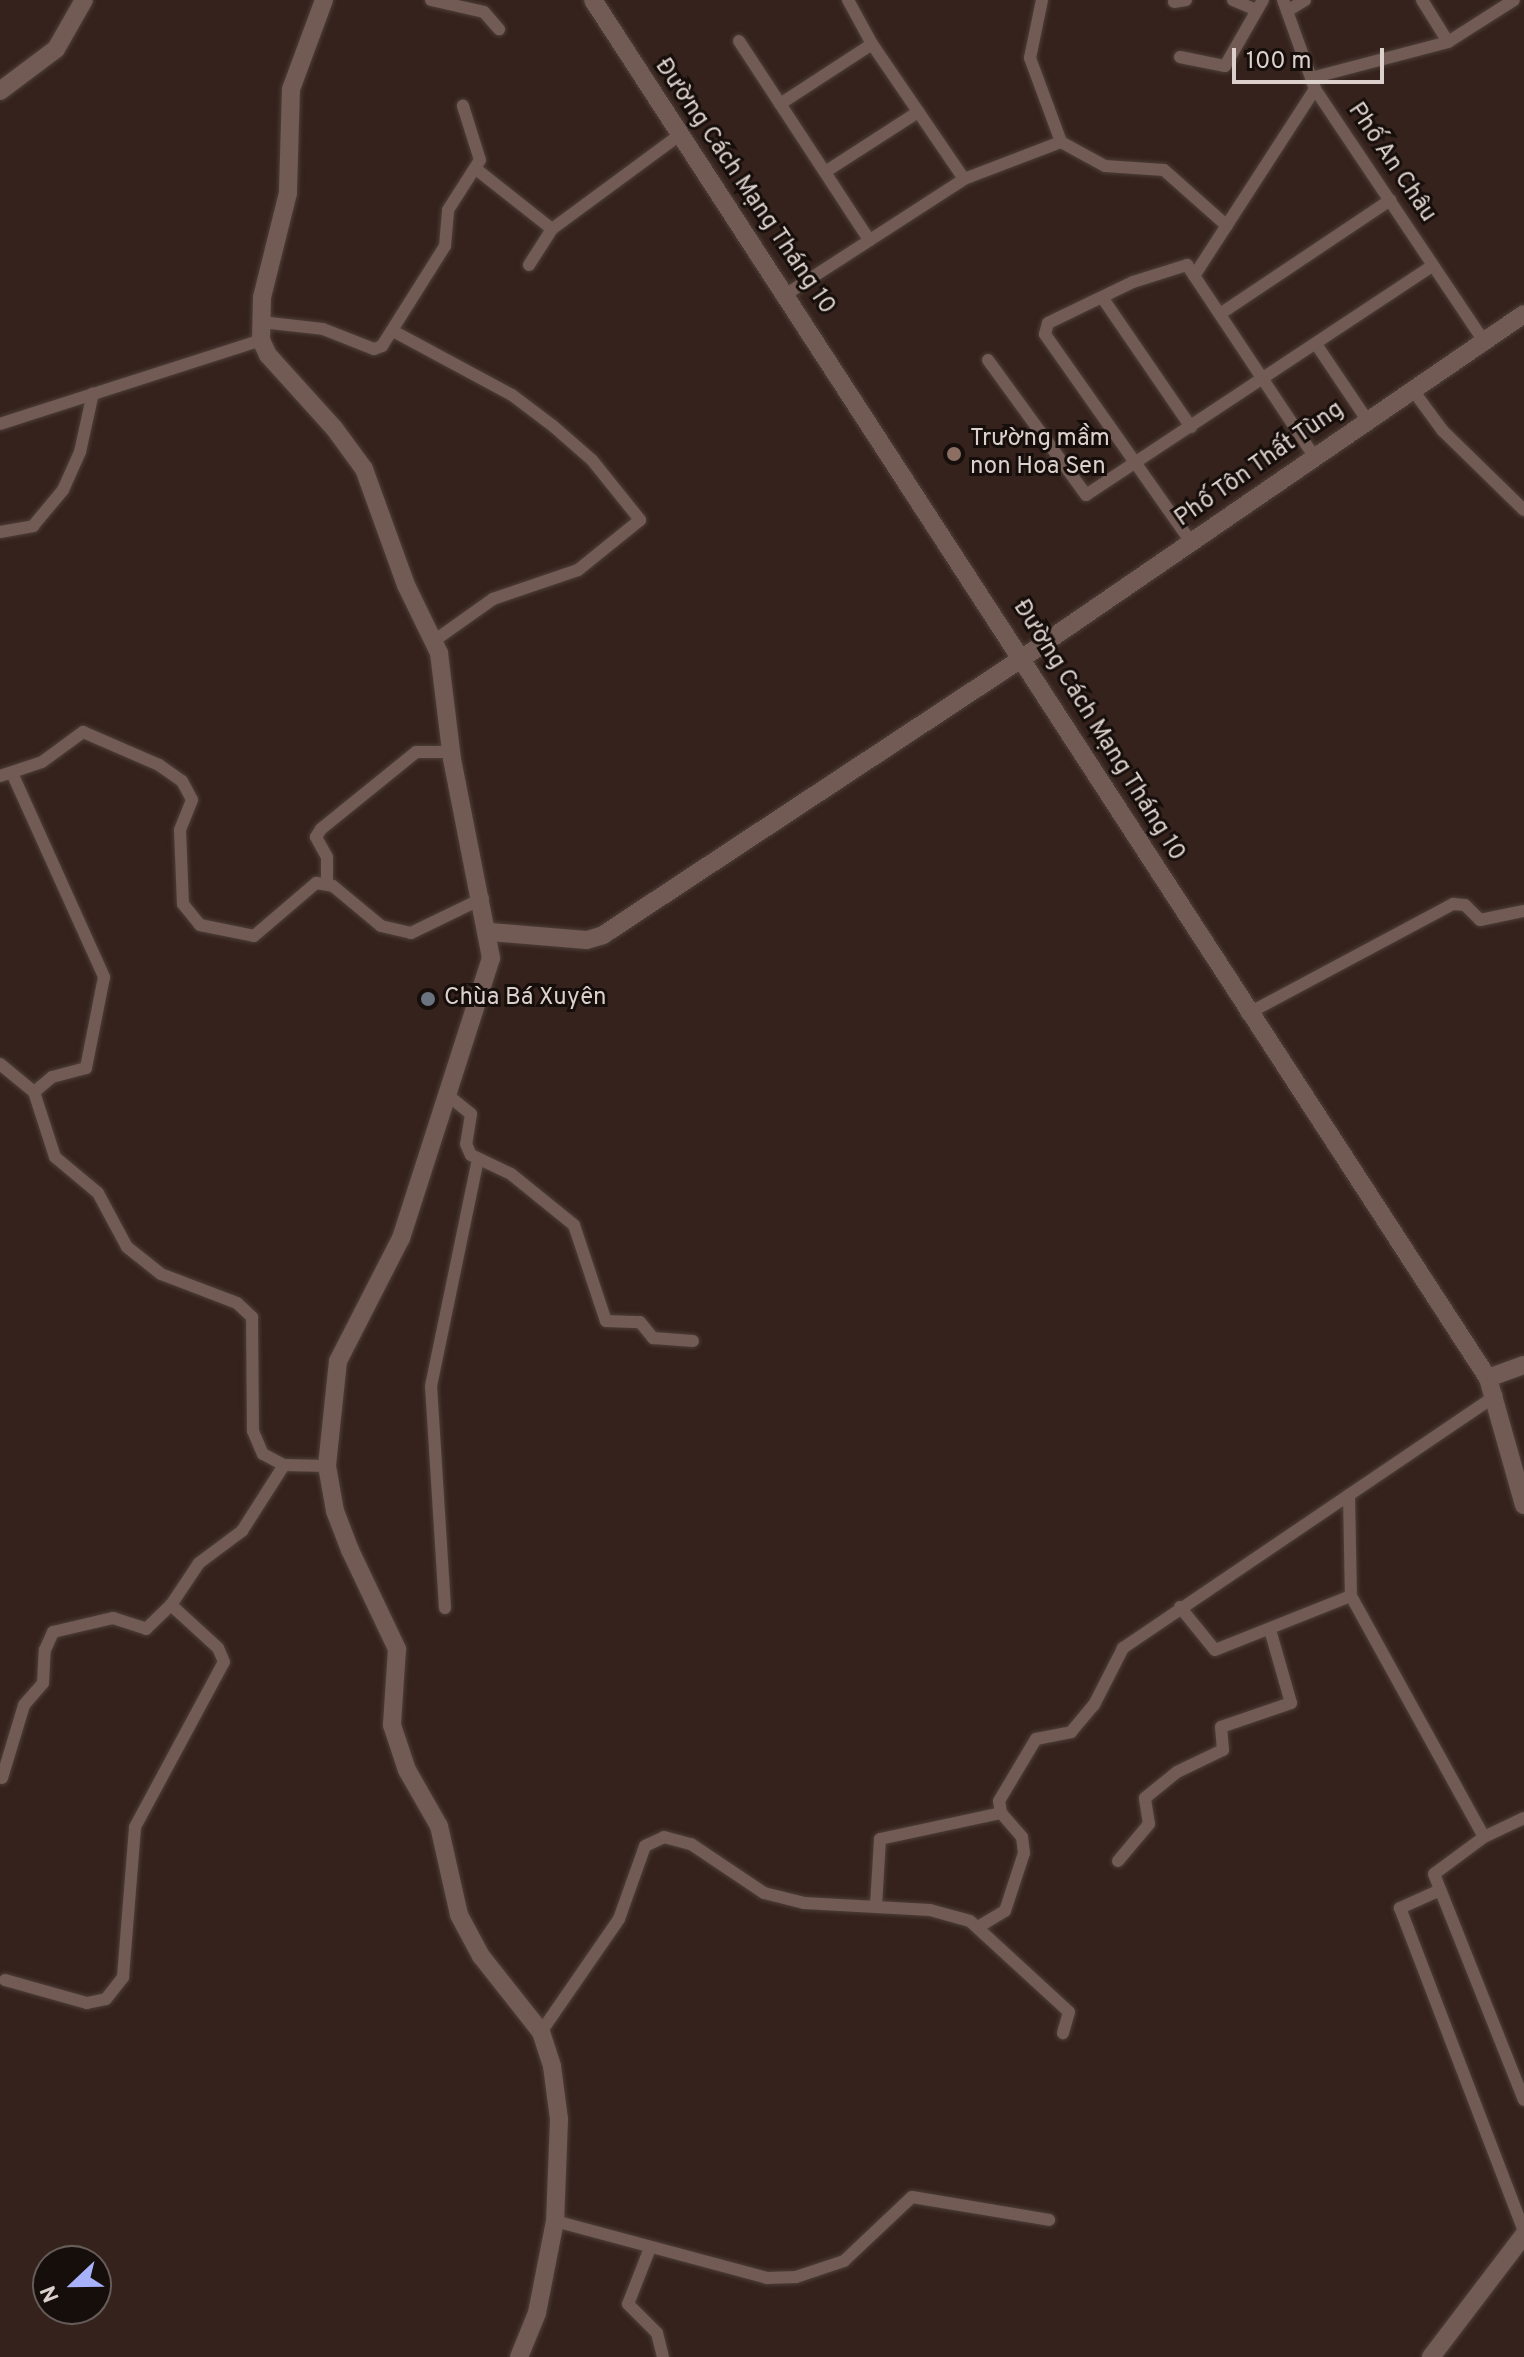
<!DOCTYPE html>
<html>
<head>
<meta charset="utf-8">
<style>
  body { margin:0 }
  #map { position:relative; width:1524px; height:2357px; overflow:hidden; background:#35221c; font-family:Overpass,sans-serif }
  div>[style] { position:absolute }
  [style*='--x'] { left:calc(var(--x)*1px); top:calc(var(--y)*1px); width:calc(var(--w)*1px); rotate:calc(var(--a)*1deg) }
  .roads { filter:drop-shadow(0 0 2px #4d3e39) drop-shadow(0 0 2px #4d3e39) }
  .street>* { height:12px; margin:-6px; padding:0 6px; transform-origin:6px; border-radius:6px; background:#715b54 }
  .secondary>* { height:18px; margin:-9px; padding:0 9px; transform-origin:9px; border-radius:9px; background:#715b54 }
  .dots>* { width:22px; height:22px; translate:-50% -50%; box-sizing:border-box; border:4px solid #160e0b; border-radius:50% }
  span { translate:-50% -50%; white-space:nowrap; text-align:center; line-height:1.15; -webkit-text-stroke:6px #160e0b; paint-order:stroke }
  .street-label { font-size:24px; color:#dcd0cc }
  .poi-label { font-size:24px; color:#dcd0cc }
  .left { translate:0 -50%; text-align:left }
  .north { position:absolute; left:32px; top:2245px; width:80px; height:80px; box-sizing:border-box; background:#160e0b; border:2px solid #655c58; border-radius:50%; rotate:248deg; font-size:22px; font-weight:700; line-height:32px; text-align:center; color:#dcd0cc }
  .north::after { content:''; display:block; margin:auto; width:28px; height:36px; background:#a7b1fc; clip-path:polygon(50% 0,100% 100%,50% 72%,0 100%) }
  .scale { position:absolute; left:1232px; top:48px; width:152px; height:36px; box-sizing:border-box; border:4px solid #dcd0cc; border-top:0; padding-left:10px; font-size:24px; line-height:28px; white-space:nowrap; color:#dcd0cc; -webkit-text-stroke:6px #160e0b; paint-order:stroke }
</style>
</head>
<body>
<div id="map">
  <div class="roads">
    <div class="street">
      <div style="--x:431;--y:0;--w:54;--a:12.8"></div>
      <div style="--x:484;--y:12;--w:23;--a:49"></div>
      <div style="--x:848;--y:0;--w:50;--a:61.4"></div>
      <div style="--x:872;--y:44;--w:163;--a:55.7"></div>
      <div style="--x:1042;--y:0;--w:59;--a:101.7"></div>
      <div style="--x:1030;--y:58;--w:90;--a:69.7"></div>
      <div style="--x:1233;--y:0;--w:26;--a:23"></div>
      <div style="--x:1283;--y:0;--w:95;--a:70.2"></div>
      <div style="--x:1315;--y:89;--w:302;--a:56.2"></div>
      <div style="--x:1422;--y:0;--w:49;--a:58.2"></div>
      <div style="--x:1174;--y:2;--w:12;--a:-9"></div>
      <div style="--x:1287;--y:11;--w:21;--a:-31"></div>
      <div style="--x:739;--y:41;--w:238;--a:56.8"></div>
      <div style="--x:1180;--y:57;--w:46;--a:11.3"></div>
      <div style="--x:1225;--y:66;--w:76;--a:-60.1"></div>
      <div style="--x:1311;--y:78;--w:142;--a:-14.7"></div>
      <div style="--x:1448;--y:42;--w:78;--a:-32.5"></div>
      <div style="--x:780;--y:104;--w:110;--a:-33.1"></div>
      <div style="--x:476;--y:169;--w:97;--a:38.3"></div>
      <div style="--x:552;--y:229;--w:157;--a:-36.4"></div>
      <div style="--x:825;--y:172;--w:111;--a:-32.8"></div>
      <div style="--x:529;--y:265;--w:43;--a:-57.4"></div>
      <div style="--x:1194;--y:276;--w:223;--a:-57.1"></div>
      <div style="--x:788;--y:293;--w:210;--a:-32.9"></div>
      <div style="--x:964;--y:179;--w:104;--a:-20.9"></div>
      <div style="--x:1061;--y:142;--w:50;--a:28.6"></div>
      <div style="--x:1105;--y:166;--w:59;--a:3.9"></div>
      <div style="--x:1164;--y:170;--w:84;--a:41.6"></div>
      <div style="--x:1104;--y:300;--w:154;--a:55.6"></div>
      <div style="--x:1220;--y:314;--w:205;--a:-33.8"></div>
      <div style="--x:261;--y:322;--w:62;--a:6.4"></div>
      <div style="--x:323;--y:329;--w:55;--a:21.4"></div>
      <div style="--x:374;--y:349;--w:9;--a:-21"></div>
      <div style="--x:382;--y:346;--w:118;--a:-57.8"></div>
      <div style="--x:445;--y:246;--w:36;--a:-85"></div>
      <div style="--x:448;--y:210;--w:59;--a:-57.4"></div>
      <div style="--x:480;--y:160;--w:57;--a:-107.5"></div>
      <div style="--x:393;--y:331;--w:135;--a:28.3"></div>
      <div style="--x:512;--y:395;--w:51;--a:37.1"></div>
      <div style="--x:553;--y:426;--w:52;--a:41.1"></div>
      <div style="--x:592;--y:460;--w:77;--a:51.3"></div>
      <div style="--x:640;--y:520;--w:80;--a:141.1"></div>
      <div style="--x:578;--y:570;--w:90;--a:161.2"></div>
      <div style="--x:493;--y:599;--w:72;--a:144.6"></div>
      <div style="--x:1316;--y:344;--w:92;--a:56.1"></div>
      <div style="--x:988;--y:360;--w:167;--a:54"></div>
      <div style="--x:1086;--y:495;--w:415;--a:-33.5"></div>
      <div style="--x:1412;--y:389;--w:52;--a:53.6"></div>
      <div style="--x:1443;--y:431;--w:113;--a:44.3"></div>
      <div style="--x:0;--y:424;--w:274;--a:-17.8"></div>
      <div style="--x:0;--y:532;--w:34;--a:-10"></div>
      <div style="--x:33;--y:526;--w:47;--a:-50.2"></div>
      <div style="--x:63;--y:490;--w:42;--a:-65.9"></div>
      <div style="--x:80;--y:452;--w:60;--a:-77.6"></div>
      <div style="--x:1191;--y:542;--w:254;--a:-125.1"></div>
      <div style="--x:1045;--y:334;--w:11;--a:-75"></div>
      <div style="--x:1048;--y:323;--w:94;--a:-25.8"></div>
      <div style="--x:1133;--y:282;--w:57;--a:-17.5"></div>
      <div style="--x:1187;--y:265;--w:229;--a:56.4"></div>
      <div style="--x:12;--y:773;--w:224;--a:65.7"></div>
      <div style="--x:104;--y:977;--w:93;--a:101.2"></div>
      <div style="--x:86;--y:1068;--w:35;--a:165"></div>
      <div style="--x:52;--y:1077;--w:23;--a:140"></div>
      <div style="--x:0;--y:776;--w:44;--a:-18.4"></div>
      <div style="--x:42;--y:762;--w:51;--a:-36.2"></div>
      <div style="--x:83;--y:732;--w:83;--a:23.5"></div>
      <div style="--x:159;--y:765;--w:28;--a:35"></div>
      <div style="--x:182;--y:781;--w:21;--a:62"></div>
      <div style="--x:192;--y:800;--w:32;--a:112"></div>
      <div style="--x:180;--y:830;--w:74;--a:87.7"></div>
      <div style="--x:183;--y:904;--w:27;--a:51"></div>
      <div style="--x:200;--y:925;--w:55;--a:11.5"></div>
      <div style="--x:254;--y:936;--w:82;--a:-40.5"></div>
      <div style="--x:316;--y:883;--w:17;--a:10"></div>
      <div style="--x:333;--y:886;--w:62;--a:39.8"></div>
      <div style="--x:381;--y:926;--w:31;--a:13"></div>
      <div style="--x:411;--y:933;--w:80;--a:-25.9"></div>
      <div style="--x:327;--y:883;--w:26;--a:-90"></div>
      <div style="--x:327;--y:857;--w:23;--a:-119"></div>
      <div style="--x:316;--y:837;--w:9;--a:-58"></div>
      <div style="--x:321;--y:829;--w:122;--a:-39"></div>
      <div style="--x:416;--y:752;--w:36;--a:0"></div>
      <div style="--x:1247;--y:1014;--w:234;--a:-28.1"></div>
      <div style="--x:1453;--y:904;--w:12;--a:5"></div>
      <div style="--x:1465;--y:905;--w:21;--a:45"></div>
      <div style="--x:1480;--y:920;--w:45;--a:-11.6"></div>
      <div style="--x:0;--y:1064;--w:44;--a:39.5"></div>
      <div style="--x:34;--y:1092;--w:68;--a:72.1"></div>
      <div style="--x:55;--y:1157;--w:56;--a:39.9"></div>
      <div style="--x:98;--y:1193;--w:61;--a:61.8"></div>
      <div style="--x:127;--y:1247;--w:43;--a:38.5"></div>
      <div style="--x:161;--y:1274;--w:81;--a:20.9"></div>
      <div style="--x:237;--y:1303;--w:21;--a:43"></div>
      <div style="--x:252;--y:1317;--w:114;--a:89.5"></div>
      <div style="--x:253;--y:1431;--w:25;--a:67"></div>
      <div style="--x:263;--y:1454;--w:24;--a:28"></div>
      <div style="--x:284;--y:1465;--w:43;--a:1.3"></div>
      <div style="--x:450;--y:1097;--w:27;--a:39"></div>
      <div style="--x:471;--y:1114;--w:30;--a:99"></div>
      <div style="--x:466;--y:1144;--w:12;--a:66"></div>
      <div style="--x:471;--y:1155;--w:44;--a:25.4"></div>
      <div style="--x:511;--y:1174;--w:81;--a:39"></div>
      <div style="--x:574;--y:1225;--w:101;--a:71.6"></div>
      <div style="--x:606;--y:1321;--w:34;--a:2"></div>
      <div style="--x:640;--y:1322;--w:21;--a:51"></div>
      <div style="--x:653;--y:1338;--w:40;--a:4.3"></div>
      <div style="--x:1349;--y:1495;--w:101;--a:88.9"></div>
      <div style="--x:1351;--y:1596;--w:275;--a:61.1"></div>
      <div style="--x:1180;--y:1607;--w:55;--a:50.9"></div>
      <div style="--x:1215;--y:1650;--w:146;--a:-21.7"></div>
      <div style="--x:445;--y:1608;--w:222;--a:-93.6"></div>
      <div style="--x:431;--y:1386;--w:231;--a:-78.3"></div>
      <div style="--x:2;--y:1778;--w:76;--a:-73.2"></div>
      <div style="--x:24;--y:1705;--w:29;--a:-49"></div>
      <div style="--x:43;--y:1683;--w:33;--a:-87"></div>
      <div style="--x:45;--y:1650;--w:20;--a:-66"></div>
      <div style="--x:53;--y:1632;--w:62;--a:-13.1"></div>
      <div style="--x:113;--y:1618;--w:35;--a:18"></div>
      <div style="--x:146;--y:1629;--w:35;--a:-44"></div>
      <div style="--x:171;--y:1605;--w:50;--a:-56.3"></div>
      <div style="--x:199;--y:1563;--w:54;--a:-36.7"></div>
      <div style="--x:242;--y:1531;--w:78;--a:-57.5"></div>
      <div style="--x:1524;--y:1818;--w:44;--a:154.6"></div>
      <div style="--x:1484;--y:1837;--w:62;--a:143.5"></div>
      <div style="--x:1434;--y:1874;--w:243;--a:68.3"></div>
      <div style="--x:1118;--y:1861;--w:48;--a:-50"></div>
      <div style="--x:1149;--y:1824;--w:26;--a:-99"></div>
      <div style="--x:1145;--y:1798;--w:41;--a:-39.1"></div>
      <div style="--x:1177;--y:1772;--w:51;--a:-25.6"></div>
      <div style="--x:1223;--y:1750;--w:23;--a:-95"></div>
      <div style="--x:1221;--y:1727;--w:74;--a:-18.9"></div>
      <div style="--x:1291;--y:1703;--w:76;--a:-106"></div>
      <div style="--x:1438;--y:1891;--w:42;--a:155.9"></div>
      <div style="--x:1400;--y:1908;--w:346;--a:69"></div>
      <div style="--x:876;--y:1905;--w:66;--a:-86.5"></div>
      <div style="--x:880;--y:1839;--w:124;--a:-12.1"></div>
      <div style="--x:978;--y:1927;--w:31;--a:-31"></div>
      <div style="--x:1005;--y:1911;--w:61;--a:-71.9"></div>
      <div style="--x:1024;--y:1853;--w:16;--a:-97"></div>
      <div style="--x:1022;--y:1837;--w:32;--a:-131"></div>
      <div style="--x:1001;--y:1813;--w:12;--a:-99"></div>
      <div style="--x:999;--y:1801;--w:72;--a:-59.2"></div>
      <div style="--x:1036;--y:1739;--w:36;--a:-11"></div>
      <div style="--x:1071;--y:1732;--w:35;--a:-50"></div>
      <div style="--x:1094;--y:1705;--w:64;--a:-63"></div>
      <div style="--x:1123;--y:1648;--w:451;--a:-34.1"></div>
      <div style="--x:5;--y:1980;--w:85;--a:15.7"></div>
      <div style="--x:87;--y:2003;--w:19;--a:-12"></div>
      <div style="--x:106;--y:1999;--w:28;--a:-52"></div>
      <div style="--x:123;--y:1977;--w:150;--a:-85.4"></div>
      <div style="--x:135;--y:1827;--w:187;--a:-61.7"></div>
      <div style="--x:224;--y:1662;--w:15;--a:-113"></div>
      <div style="--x:218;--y:1648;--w:64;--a:-137.5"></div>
      <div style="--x:541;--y:2032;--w:137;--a:-55.4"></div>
      <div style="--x:619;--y:1919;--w:77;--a:-70.4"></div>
      <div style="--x:645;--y:1846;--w:21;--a:-25"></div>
      <div style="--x:664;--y:1837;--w:28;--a:15"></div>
      <div style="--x:691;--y:1844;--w:88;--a:33.9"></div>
      <div style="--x:764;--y:1893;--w:41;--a:14"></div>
      <div style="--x:804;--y:1903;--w:126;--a:3.2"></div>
      <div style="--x:930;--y:1910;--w:41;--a:15.4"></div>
      <div style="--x:970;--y:1921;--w:134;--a:42.6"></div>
      <div style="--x:1069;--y:2012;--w:22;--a:106"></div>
      <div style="--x:555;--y:2221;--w:220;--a:15"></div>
      <div style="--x:767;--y:2278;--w:29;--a:-2"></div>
      <div style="--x:796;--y:2277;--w:51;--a:-18.4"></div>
      <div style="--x:844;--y:2261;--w:93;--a:-43.3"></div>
      <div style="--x:912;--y:2197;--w:139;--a:9.5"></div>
      <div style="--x:650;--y:2248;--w:60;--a:111.4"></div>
      <div style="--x:628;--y:2304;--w:41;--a:45"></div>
      <div style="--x:657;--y:2333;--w:25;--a:76"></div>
    </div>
    <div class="secondary">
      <div style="--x:324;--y:0;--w:95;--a:110.3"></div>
      <div style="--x:291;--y:89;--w:104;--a:91.7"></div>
      <div style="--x:288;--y:193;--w:107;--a:104"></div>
      <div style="--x:262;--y:297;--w:43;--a:91.3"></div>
      <div style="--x:261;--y:340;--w:17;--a:65"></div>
      <div style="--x:268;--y:355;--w:98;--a:47.9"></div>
      <div style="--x:334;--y:428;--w:51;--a:53.8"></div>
      <div style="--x:364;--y:469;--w:123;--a:70.1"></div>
      <div style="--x:406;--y:585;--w:76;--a:64.1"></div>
      <div style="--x:439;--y:653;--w:107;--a:83"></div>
      <div style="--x:452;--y:759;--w:203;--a:78.9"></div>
      <div style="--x:491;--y:958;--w:294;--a:107.8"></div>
      <div style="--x:401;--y:1238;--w:138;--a:117.1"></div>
      <div style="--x:338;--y:1361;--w:106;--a:96"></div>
      <div style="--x:327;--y:1466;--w:46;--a:79.9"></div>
      <div style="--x:335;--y:1511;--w:42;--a:69"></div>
      <div style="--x:350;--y:1550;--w:110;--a:64.6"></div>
      <div style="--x:397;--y:1649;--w:76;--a:93.8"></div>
      <div style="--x:392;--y:1725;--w:47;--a:71.6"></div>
      <div style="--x:407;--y:1770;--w:64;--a:60.3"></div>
      <div style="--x:439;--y:1826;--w:91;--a:77.3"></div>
      <div style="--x:459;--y:1915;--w:47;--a:61.8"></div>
      <div style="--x:481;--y:1956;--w:97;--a:51.7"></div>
      <div style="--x:541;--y:2032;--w:36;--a:72"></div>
      <div style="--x:552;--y:2066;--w:53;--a:82.5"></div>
      <div style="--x:559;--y:2119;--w:102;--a:92.2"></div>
      <div style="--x:555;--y:2221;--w:94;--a:101.1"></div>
      <div style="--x:537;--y:2313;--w:48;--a:112.2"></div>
      <div style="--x:593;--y:0;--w:1643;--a:57"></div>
      <div style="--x:1488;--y:1378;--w:132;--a:74.2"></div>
      <div style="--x:0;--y:91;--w:70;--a:-36.9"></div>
      <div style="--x:56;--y:49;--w:56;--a:-60.3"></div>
      <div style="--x:490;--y:932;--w:97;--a:4.7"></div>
      <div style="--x:587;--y:940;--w:17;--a:-17"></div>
      <div style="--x:603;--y:935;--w:505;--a:-33.44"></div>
      <div style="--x:1024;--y:657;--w:606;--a:-34.45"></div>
      <div style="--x:1488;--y:1378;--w:38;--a:-20"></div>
      <div style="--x:1431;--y:2357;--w:153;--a:-52.7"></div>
    </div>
  </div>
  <div class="dots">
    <div style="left:954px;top:454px;background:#8d6e63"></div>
    <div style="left:428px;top:999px;background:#6b7280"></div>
  </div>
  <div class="street-label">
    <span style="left:1391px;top:163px;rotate:56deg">Phố An Châu</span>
    <span style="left:744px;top:187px;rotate:56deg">Đường Cách Mạng Tháng 10</span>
    <span style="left:1260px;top:465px;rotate:-35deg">Phố Tôn Thất Tùng</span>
    <span style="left:1098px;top:731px;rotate:58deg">Đường Cách Mạng Tháng 10</span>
  </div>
  <div class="poi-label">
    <span class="left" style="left:970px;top:454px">Trường mầm<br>non Hoa Sen</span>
    <span class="left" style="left:444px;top:999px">Chùa Bá Xuyên</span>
  </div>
  <div class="north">N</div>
  <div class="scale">100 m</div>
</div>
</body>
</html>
